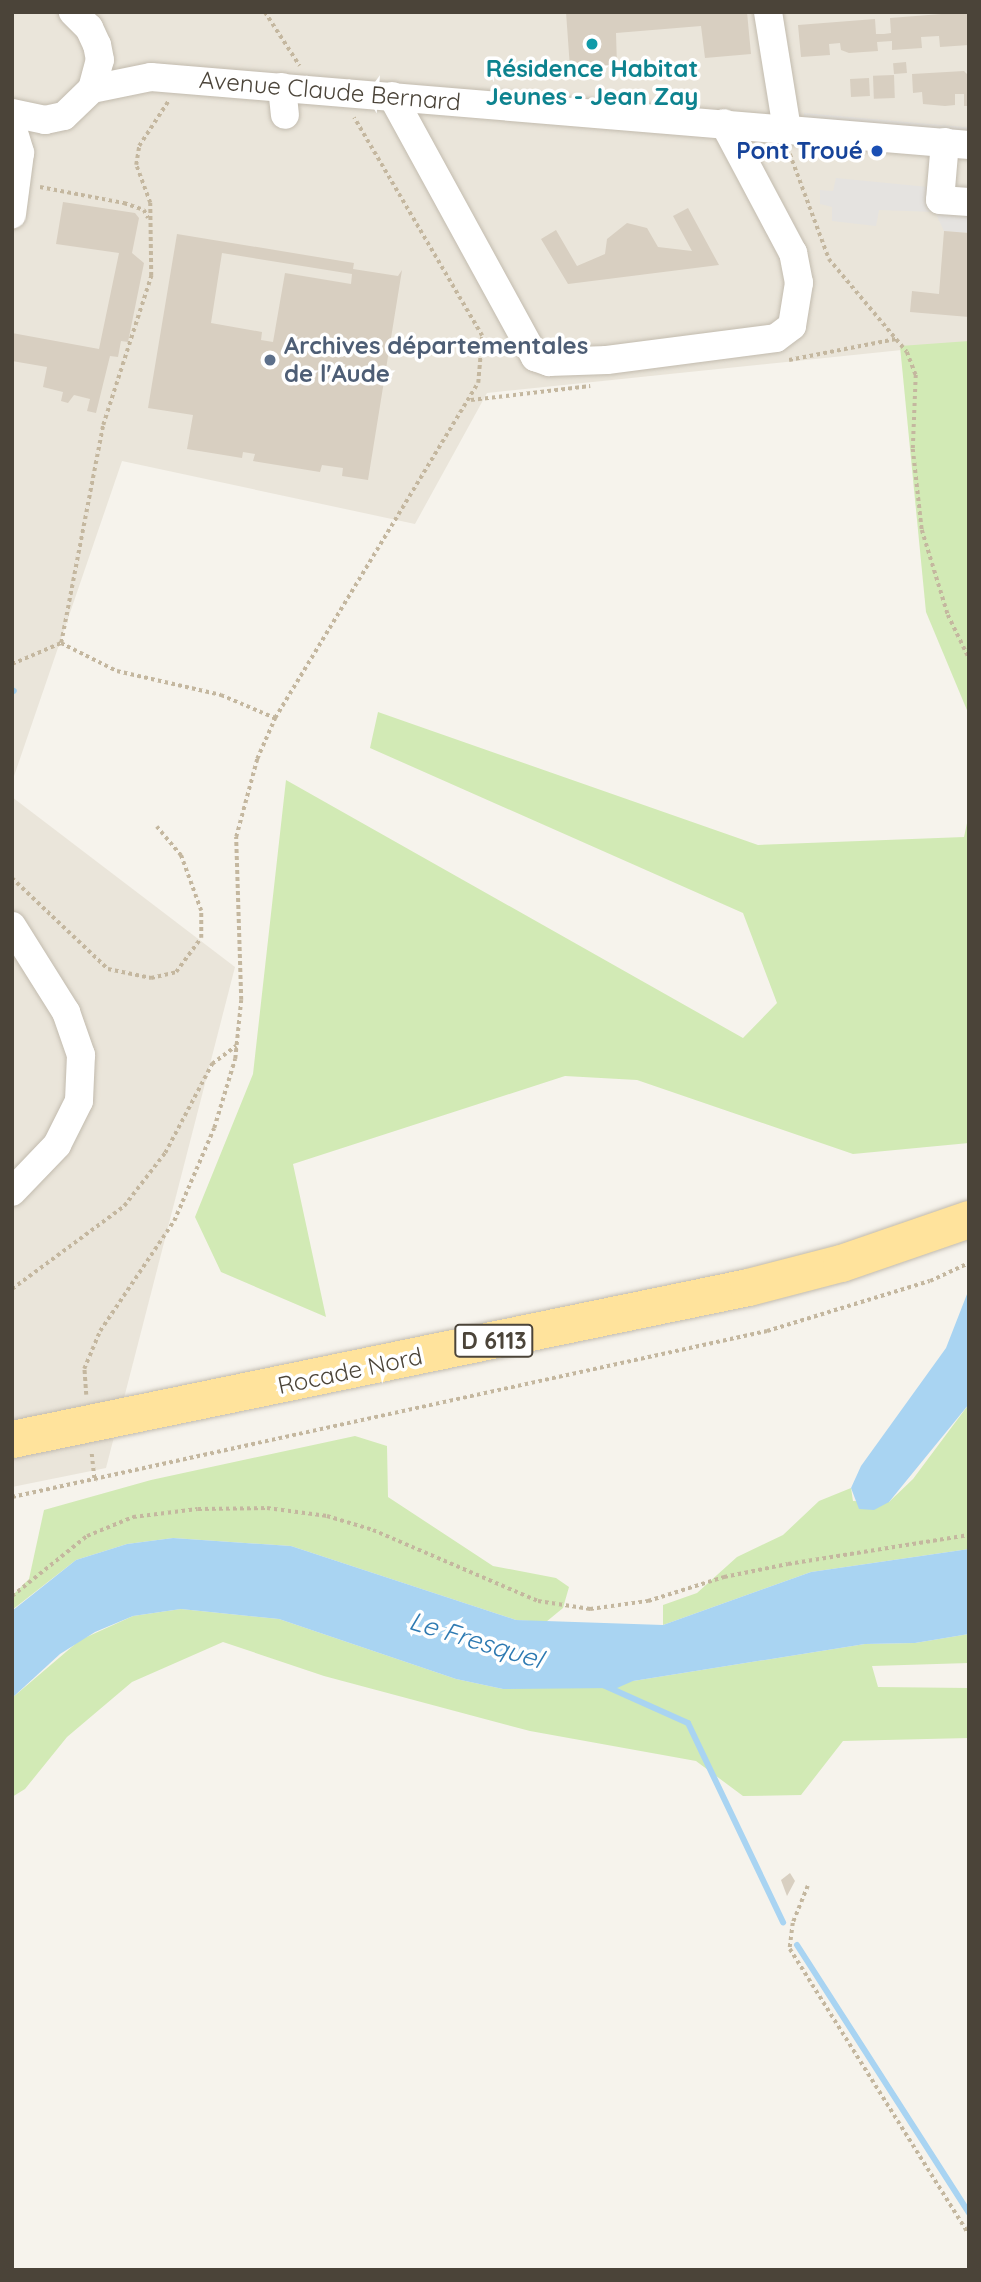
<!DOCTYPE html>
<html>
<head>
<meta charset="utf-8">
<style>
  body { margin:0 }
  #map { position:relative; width:981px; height:2282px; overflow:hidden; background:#f6f3ec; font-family:Quicksand,sans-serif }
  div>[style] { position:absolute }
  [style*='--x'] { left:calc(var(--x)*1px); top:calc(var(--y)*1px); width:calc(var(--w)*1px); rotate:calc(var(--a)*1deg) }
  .residential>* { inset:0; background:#eae5da }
  .green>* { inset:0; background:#d2eab5 }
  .parking>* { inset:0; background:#e5e3e0; transform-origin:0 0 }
  .water>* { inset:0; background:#a9d4f2 }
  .stream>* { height:6px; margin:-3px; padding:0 3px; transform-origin:3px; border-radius:3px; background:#a9d4f2 }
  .building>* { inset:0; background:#d8cfc1; transform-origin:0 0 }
  .path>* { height:3.5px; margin-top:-1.75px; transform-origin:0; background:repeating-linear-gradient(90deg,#c4b79f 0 3.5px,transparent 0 7px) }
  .roads { filter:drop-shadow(0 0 2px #c2bbae) drop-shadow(0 0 2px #c2bbae) }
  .minor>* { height:28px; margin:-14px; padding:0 14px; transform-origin:14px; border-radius:14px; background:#fff }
  .major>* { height:37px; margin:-18.5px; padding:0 18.5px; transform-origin:18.5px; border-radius:18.5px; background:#ffe39c }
  .dots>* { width:19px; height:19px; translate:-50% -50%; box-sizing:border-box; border:4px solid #fff; border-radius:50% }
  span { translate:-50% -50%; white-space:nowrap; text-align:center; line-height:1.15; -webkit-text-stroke:7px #fff; paint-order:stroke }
  .shield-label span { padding:2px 5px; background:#fff; border:2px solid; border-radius:5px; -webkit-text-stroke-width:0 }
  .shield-label { font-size:23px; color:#4b4439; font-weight:700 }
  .culture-label { font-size:24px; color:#0d838f; font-weight:700 }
  .street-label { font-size:24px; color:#4b4439 }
  .transit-label { font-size:24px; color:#164399; font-weight:700 }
  .right { translate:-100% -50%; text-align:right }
  .service-label { font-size:24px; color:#4e5e75; font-weight:700 }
  .left { translate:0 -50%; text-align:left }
  .water-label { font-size:26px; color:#2e7ab2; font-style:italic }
  .frame { position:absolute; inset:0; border:14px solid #4b4439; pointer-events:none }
</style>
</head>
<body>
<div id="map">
  <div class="residential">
    <div style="clip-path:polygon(12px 12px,969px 12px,969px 343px,487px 393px,415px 524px,122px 461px,12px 782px)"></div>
    <div style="clip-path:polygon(12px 797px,235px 967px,106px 1468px,12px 1487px)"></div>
  </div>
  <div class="green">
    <div style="clip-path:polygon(969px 341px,969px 715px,926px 612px,900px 346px)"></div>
    <div style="clip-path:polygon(378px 712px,758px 845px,964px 837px,969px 814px,969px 1143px,853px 1154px,637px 1080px,565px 1076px,293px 1164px,326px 1317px,221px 1272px,195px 1217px,253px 1074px,286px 780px,743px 1038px,777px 1003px,743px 913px,370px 748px)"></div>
    <div style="clip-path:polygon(969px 1404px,969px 1549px,811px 1572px,663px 1625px,663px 1605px,697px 1593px,737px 1557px,783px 1535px,819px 1501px,851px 1488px,853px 1501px,889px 1502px,913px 1479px)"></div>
    <div style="clip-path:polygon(355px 1436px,387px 1446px,388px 1497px,493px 1566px,556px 1578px,569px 1587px,563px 1608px,546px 1622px,516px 1620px,291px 1546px,173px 1538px,127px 1544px,76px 1560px,12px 1610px,12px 1596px,29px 1579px,44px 1510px,151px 1480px)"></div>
    <div style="clip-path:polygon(181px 1609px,279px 1619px,456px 1679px,503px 1689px,633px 1681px,865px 1644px,915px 1643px,969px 1634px,969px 1663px,872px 1666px,878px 1687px,969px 1688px,969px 1738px,843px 1741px,801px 1795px,743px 1796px,696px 1761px,530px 1731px,324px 1676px,223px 1642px,132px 1682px,67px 1737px,25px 1789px,12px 1797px,12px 1698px,80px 1640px,133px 1616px)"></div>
  </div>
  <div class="parking">
    <div style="left:804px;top:113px;width:166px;height:9px;rotate:5deg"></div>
    <div style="clip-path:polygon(836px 178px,969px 191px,969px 233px,944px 231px,935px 212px,879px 210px,876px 226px,832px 221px,832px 207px,820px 204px,820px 190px,833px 191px)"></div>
  </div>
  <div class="water">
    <div style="clip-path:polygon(969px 1289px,969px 1404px,889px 1502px,874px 1510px,859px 1509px,851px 1488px,861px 1466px,946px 1348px)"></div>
    <div style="clip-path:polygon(173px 1538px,291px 1546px,516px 1620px,663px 1625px,811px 1572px,969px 1549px,969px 1634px,915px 1643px,865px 1644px,633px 1681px,617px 1688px,503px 1689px,456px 1679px,279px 1619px,181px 1609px,133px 1616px,95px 1632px,60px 1654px,12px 1698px,12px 1611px,76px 1560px,127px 1544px)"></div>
  </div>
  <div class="stream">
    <div style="--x:12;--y:690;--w:2;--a:27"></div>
    <div style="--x:603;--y:1685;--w:93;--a:24.1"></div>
    <div style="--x:688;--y:1723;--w:221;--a:64.5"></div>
    <div style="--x:797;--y:1945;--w:318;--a:57.3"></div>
  </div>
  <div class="building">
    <div style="clip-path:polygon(566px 12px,747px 12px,751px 54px,705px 58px,701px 26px,616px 33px,617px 66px,570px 68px)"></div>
    <div style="clip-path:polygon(967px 12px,969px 45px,940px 47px,939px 36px,921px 37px,922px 48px,892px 50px,892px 41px,877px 42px,878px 51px,849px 53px,841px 50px,840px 43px,829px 44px,830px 55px,801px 57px,798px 25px,875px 19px,876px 34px,884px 34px,891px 33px,890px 18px)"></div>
    <div style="left:906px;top:62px;width:11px;height:13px;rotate:85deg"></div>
    <div style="clip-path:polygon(964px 71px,969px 76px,969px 106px,964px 106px,964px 94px,955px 94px,955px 105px,945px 106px,923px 104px,922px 92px,913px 93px,912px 74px)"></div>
    <div style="left:894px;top:75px;width:23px;height:21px;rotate:88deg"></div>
    <div style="left:869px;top:78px;width:18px;height:19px;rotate:87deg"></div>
    <div style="clip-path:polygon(63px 202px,135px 213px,139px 218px,132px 253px,144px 263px,128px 342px,121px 341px,118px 357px,110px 356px,96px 413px,87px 411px,90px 399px,74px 395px,68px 403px,61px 401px,63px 392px,43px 387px,47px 367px,12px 361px,12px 333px,99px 349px,119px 253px,56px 244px)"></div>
    <div style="clip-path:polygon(688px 208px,719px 265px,568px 284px,541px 239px,556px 230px,577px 266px,605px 254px,607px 239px,627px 223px,647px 228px,658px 247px,692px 251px,673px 216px)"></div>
    <div style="clip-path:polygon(944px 231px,969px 233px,969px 317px,910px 312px,912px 291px,939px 294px)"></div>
    <div style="clip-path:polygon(evenodd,177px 234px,354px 263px,353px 269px,398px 276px,402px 270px,368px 480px,342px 476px,343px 468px,322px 465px,320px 472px,253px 461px,255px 454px,243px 452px,242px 458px,187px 449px,193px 415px,148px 408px,177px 234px,222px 253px,352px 274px,351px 284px,285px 273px,273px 342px,261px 340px,262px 332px,211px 323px,222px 253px)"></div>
    <div style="clip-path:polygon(790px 1873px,795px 1881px,787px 1896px,781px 1880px)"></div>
  </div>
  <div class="path">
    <div style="--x:265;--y:12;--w:64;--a:57.1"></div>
    <div style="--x:790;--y:154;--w:112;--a:69.6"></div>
    <div style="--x:829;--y:259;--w:121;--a:50"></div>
    <div style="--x:907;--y:352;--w:25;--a:69"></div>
    <div style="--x:916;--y:375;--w:74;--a:92.3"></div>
    <div style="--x:913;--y:449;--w:81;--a:83.7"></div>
    <div style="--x:922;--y:530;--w:89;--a:73"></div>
    <div style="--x:948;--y:615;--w:48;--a:64"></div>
    <div style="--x:40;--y:187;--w:86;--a:10.8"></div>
    <div style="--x:124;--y:203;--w:21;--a:19"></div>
    <div style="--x:144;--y:210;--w:9;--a:63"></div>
    <div style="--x:789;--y:360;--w:109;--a:-11.1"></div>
    <div style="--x:471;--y:400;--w:120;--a:-6.7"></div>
    <div style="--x:61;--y:643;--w:63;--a:26.6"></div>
    <div style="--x:117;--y:671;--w:107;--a:13"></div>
    <div style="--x:221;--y:695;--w:59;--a:23.1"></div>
    <div style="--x:12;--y:664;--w:53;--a:-23.2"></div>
    <div style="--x:61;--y:643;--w:222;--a:-79.1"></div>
    <div style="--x:103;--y:425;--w:157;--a:-72.1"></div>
    <div style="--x:151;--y:276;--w:73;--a:-90.8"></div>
    <div style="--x:150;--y:203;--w:40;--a:-110.2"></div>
    <div style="--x:136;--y:165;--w:19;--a:-81"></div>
    <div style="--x:139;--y:146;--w:55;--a:-56.9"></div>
    <div style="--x:12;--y:878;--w:132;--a:43.5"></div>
    <div style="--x:108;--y:969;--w:44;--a:11.8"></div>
    <div style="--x:151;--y:978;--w:26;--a:-13"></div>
    <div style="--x:176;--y:972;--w:42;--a:-53.7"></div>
    <div style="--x:201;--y:938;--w:27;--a:-90"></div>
    <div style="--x:201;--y:911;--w:59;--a:-110"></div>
    <div style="--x:181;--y:856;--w:38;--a:-130"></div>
    <div style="--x:12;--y:1289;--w:139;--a:-36.5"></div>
    <div style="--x:124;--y:1206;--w:67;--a:-52.3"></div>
    <div style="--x:165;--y:1153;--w:101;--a:-62.2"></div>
    <div style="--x:212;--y:1064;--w:30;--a:-37"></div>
    <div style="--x:86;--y:1395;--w:26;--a:-94"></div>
    <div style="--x:84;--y:1369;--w:41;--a:-67.2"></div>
    <div style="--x:100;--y:1331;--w:133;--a:-56.1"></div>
    <div style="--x:174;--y:1221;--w:101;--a:-66.7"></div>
    <div style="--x:214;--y:1128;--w:72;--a:-73.1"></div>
    <div style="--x:235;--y:1059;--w:59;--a:-84.2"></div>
    <div style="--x:241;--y:1000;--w:163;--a:-91.8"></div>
    <div style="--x:236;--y:837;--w:81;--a:-74.9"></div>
    <div style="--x:257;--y:759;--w:45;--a:-66.3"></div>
    <div style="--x:275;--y:718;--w:392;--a:-58.8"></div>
    <div style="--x:478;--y:383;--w:47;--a:-85.1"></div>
    <div style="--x:482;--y:336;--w:253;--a:-120.4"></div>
    <div style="--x:92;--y:1454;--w:28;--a:84"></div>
    <div style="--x:12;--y:1497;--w:773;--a:-12.4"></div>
    <div style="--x:767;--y:1331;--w:170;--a:-17.1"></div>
    <div style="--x:930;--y:1281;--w:43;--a:-24.8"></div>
    <div style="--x:12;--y:1596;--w:96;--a:-38.7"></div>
    <div style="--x:87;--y:1536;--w:50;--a:-22.4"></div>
    <div style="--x:133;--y:1517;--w:65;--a:-7"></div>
    <div style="--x:198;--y:1509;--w:69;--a:-0.8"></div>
    <div style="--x:267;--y:1508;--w:61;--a:7.6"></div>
    <div style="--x:327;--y:1516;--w:48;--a:16.9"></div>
    <div style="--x:373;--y:1530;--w:180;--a:23.3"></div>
    <div style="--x:538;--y:1601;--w:53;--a:8.7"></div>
    <div style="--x:590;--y:1609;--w:59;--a:-7.9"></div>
    <div style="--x:648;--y:1601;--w:80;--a:-17.5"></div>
    <div style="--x:724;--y:1577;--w:65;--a:-11.5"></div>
    <div style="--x:788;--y:1564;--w:183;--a:-9.1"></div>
    <div style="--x:808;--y:1886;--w:40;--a:112"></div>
    <div style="--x:793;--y:1923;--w:26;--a:97"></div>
    <div style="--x:790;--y:1949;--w:337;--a:57.9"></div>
  </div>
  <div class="roads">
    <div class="minor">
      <div style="--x:768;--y:12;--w:119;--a:80.8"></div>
      <div style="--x:282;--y:87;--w:28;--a:84"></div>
      <div style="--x:92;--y:89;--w:60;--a:-11.5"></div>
      <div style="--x:151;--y:77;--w:821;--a:4.75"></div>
      <div style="--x:392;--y:96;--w:298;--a:61.3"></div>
      <div style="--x:535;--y:357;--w:15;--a:20"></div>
      <div style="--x:549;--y:362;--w:58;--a:-2"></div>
      <div style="--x:607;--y:360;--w:170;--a:-7.4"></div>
      <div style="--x:776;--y:338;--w:20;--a:-37"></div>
      <div style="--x:792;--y:326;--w:44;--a:-80.8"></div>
      <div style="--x:799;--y:283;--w:31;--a:-101"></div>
      <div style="--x:793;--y:253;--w:147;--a:-118"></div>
      <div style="--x:12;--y:113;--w:34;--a:12"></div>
      <div style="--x:45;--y:120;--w:19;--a:-12"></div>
      <div style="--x:64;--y:116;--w:39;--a:-44"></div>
      <div style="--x:92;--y:89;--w:30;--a:-75"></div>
      <div style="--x:100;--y:60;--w:15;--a:-101"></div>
      <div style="--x:97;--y:45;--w:19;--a:-115"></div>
      <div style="--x:89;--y:28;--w:23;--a:-135"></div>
      <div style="--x:12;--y:126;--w:28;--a:73"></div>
      <div style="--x:20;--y:153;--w:62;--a:97.5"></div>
      <div style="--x:945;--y:142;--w:58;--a:94.9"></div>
      <div style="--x:940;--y:200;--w:29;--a:4"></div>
      <div style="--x:12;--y:926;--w:102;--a:57.9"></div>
      <div style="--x:66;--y:1012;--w:46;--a:70.8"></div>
      <div style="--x:81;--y:1055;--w:46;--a:92.5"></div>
      <div style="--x:79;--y:1101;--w:49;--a:116.6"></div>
      <div style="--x:57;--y:1145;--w:65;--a:133.8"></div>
    </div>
    <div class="major">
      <div style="--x:12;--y:1439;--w:752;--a:-11.67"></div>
      <div style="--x:748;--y:1287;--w:96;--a:-14.5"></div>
      <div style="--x:841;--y:1263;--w:135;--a:-19"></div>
    </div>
  </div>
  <div class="dots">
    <div style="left:592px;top:44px;background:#0f9aa8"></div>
    <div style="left:877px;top:151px;background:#1a4fb4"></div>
    <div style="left:270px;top:360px;background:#5c6f8a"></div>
  </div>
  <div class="shield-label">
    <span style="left:494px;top:1341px">D 6113</span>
  </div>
  <div class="culture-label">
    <span style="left:592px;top:83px">Résidence Habitat<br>Jeunes - Jean Zay</span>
  </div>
  <div class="street-label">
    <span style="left:330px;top:91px;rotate:5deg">Avenue Claude Bernard</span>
    <span style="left:350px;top:1371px;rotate:-12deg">Rocade Nord</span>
  </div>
  <div class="transit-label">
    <span class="right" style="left:863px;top:151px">Pont Troué</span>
  </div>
  <div class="service-label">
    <span class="left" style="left:284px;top:360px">Archives départementales<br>de l'Aude</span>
  </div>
  <div class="water-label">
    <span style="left:476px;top:1640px;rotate:17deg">Le Fresquel</span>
  </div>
  <div class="frame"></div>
</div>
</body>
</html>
